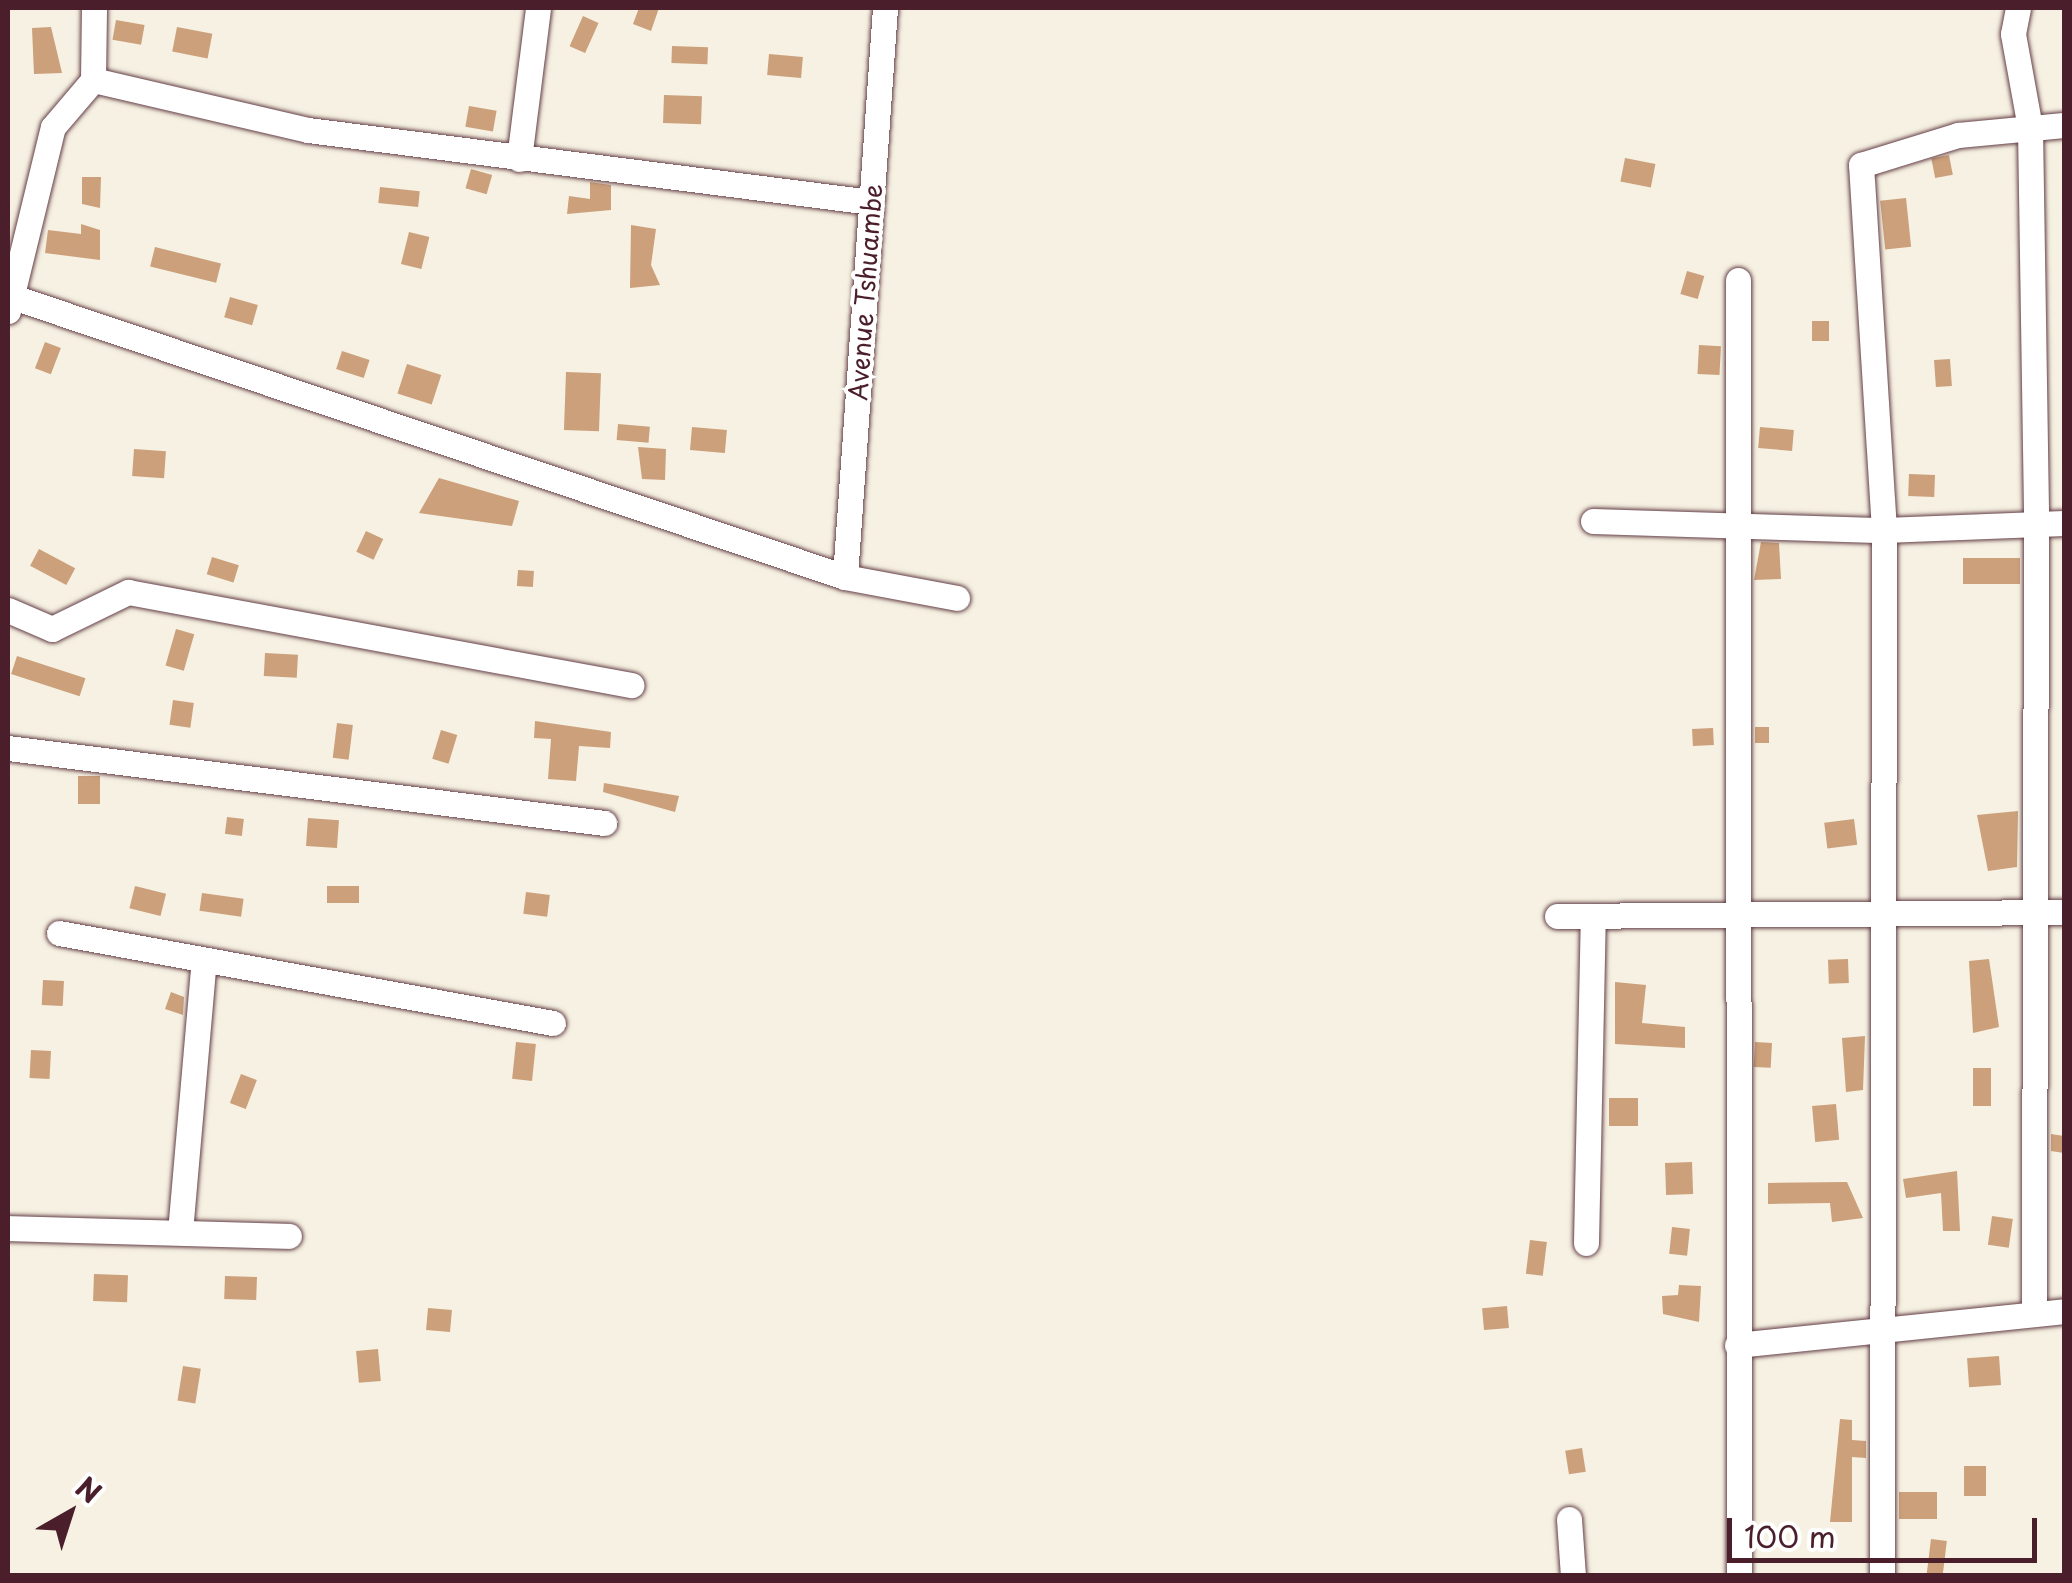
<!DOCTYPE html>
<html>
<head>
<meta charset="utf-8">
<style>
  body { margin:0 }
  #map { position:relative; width:2072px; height:1583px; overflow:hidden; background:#f6f1e2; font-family:"Playpen Sans",sans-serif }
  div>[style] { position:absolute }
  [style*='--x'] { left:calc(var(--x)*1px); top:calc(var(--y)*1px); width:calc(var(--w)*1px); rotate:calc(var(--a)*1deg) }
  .building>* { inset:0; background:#cba07b; transform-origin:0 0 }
  .roads { filter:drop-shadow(0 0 2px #643e46) drop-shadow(0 0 2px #643e46) }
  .street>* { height:25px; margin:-12.5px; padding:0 12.5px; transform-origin:12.5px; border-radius:12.5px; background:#fff }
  span { translate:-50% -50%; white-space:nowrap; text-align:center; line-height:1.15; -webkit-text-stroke:8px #fff; paint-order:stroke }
  .street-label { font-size:25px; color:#4a1f2b }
  .frame { position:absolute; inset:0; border:10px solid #4a1f2b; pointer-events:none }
  .north { position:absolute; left:20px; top:1463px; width:100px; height:100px; -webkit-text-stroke:8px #fff; paint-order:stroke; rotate:39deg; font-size:28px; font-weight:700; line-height:40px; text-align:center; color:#4a1f2b }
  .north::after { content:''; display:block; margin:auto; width:35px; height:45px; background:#4a1f2b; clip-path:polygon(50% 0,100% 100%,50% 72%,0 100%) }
  .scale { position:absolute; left:1727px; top:1518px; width:310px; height:45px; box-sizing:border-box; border:5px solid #4a1f2b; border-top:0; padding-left:12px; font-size:30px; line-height:35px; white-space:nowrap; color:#4a1f2b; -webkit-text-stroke:8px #fff; paint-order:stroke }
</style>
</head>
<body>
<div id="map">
  <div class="building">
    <div style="clip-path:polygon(639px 8px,659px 8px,651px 31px,633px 24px)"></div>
    <div style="left:583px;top:16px;width:17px;height:33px;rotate:24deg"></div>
    <div style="left:116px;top:20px;width:29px;height:20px;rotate:10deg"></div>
    <div style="clip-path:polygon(51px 27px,62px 73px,34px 74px,32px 28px)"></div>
    <div style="left:177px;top:27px;width:36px;height:25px;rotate:11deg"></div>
    <div style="left:672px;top:46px;width:36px;height:17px;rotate:2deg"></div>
    <div style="left:769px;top:54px;width:34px;height:21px;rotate:5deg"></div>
    <div style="left:664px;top:95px;width:38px;height:28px;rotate:2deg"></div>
    <div style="left:469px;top:106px;width:28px;height:21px;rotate:10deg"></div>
    <div style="left:1949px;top:155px;width:20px;height:18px;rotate:79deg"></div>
    <div style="left:1625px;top:158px;width:31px;height:24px;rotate:11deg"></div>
    <div style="left:471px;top:169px;width:22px;height:20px;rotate:16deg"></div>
    <div style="clip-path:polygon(82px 177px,101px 177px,100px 208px,82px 204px)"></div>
    <div style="clip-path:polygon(590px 182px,611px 185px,611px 210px,567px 214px,569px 196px,590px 199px)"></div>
    <div style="left:380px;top:187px;width:40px;height:16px;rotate:6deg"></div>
    <div style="left:1906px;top:198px;width:49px;height:26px;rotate:84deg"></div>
    <div style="clip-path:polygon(81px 224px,100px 230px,100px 260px,45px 253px,48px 230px,81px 234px)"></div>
    <div style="clip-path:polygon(631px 225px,656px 229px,651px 265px,660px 285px,630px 288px)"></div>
    <div style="left:409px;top:232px;width:21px;height:33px;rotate:14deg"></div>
    <div style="left:155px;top:247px;width:68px;height:20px;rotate:14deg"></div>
    <div style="left:1687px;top:271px;width:18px;height:24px;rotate:16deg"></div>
    <div style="left:230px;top:297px;width:29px;height:21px;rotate:16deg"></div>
    <div style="left:1812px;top:321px;width:17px;height:20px"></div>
    <div style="left:45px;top:342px;width:17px;height:28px;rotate:21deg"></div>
    <div style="left:1699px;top:345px;width:22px;height:29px;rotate:3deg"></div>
    <div style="left:342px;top:351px;width:29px;height:19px;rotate:18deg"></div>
    <div style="left:1950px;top:359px;width:27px;height:16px;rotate:86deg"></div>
    <div style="left:407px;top:364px;width:36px;height:31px;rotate:18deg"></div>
    <div style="left:566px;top:372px;width:35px;height:58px;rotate:2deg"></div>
    <div style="left:618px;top:424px;width:32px;height:16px;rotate:5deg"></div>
    <div style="left:692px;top:427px;width:35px;height:23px;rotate:5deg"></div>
    <div style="left:1760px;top:427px;width:34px;height:21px;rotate:5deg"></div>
    <div style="clip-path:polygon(638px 447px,666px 449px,665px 480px,642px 479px)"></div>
    <div style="left:134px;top:449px;width:32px;height:27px;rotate:4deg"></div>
    <div style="left:1909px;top:474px;width:26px;height:22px;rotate:2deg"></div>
    <div style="clip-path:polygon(439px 478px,519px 501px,512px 526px,419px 513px)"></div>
    <div style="left:366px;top:531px;width:19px;height:23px;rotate:25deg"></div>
    <div style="clip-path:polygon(1761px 542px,1779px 543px,1781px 579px,1754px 580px)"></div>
    <div style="left:39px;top:549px;width:41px;height:19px;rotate:28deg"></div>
    <div style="left:212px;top:557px;width:28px;height:18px;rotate:17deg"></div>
    <div style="left:2020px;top:558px;width:26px;height:57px;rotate:90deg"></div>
    <div style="left:518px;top:570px;width:16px;height:16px;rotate:4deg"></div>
    <div style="left:176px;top:629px;width:19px;height:38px;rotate:16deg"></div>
    <div style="left:265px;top:653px;width:33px;height:23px;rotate:3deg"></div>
    <div style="left:17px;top:656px;width:72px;height:19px;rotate:18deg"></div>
    <div style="left:173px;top:700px;width:21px;height:25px;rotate:8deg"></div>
    <div style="clip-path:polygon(535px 721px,611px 732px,610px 748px,579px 746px,576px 781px,548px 779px,551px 739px,534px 738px)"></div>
    <div style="left:337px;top:723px;width:16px;height:35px;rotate:7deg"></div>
    <div style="left:1769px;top:727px;width:16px;height:14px;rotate:90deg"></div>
    <div style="left:1713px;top:728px;width:17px;height:21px;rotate:87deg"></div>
    <div style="left:441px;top:730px;width:17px;height:30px;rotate:17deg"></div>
    <div style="left:78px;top:776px;width:22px;height:28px"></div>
    <div style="clip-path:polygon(604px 783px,679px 796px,675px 812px,603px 792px)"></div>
    <div style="clip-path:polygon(2018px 811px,2017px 867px,1988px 871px,1977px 815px)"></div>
    <div style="left:227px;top:817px;width:17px;height:17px;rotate:7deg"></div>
    <div style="left:308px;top:818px;width:31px;height:28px;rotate:4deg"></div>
    <div style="left:1854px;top:819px;width:26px;height:30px;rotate:83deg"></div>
    <div style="left:135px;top:886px;width:32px;height:23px;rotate:14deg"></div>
    <div style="left:327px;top:886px;width:32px;height:17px"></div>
    <div style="left:526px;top:892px;width:24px;height:22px;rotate:7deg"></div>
    <div style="left:202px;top:893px;width:42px;height:18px;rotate:8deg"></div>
    <div style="left:1848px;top:959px;width:24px;height:20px;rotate:88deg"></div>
    <div style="clip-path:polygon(1989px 959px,1999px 1027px,1973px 1033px,1969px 961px)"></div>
    <div style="left:43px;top:980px;width:21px;height:25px;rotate:3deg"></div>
    <div style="clip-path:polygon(1615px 982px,1646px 985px,1642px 1023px,1685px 1027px,1685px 1048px,1615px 1044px)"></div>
    <div style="clip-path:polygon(171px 992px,184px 997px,183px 1015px,165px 1009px)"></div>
    <div style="clip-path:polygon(1865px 1036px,1863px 1090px,1846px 1092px,1842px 1038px)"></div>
    <div style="left:516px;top:1042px;width:20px;height:37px;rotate:6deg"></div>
    <div style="left:1755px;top:1042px;width:17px;height:25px;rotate:3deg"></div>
    <div style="left:31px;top:1050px;width:20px;height:28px;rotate:3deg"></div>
    <div style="left:1973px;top:1068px;width:18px;height:38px"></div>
    <div style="left:241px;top:1074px;width:17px;height:31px;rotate:21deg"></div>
    <div style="left:1609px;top:1098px;width:29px;height:28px"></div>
    <div style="left:1836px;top:1104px;width:36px;height:24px;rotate:85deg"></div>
    <div style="clip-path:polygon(2051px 1134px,2064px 1136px,2064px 1153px,2051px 1151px)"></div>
    <div style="left:1692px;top:1162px;width:32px;height:27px;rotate:88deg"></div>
    <div style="clip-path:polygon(1957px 1171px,1960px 1231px,1943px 1231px,1941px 1193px,1906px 1198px,1903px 1179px)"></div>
    <div style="clip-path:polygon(1847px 1182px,1863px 1218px,1832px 1222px,1830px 1203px,1768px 1204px,1768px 1183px)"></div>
    <div style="left:1992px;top:1216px;width:21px;height:29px;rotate:8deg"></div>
    <div style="left:1672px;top:1227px;width:18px;height:27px;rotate:6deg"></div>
    <div style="left:1530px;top:1240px;width:17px;height:34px;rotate:7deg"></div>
    <div style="left:94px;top:1274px;width:34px;height:27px;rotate:2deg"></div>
    <div style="left:225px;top:1276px;width:32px;height:23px;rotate:2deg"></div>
    <div style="clip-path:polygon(1679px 1285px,1701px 1286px,1699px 1322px,1663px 1314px,1662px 1296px,1678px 1295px)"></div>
    <div style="left:1507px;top:1306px;width:22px;height:25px;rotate:85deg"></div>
    <div style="left:428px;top:1308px;width:24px;height:22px;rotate:5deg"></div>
    <div style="left:378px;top:1349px;width:32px;height:22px;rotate:85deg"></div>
    <div style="left:1999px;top:1356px;width:29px;height:32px;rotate:86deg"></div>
    <div style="left:183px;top:1366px;width:18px;height:35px;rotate:9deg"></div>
    <div style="clip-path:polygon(1840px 1419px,1852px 1420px,1852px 1440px,1866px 1441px,1866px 1458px,1852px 1457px,1852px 1522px,1830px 1522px)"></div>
    <div style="left:1582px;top:1448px;width:24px;height:17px;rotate:81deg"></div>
    <div style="left:1964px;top:1466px;width:22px;height:30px"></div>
    <div style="left:1899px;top:1492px;width:38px;height:27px"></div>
    <div style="left:1931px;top:1539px;width:16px;height:37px;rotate:7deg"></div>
  </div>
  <div class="roads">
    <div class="street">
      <div style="--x:2018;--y:8;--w:26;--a:101"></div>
      <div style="--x:2013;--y:34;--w:96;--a:79.7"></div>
      <div style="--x:2030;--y:128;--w:396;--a:89.1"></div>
      <div style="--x:2036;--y:524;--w:789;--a:90.15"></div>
      <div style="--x:93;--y:80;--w:221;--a:13.1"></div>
      <div style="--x:308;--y:130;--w:568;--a:7.29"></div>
      <div style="--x:519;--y:159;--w:152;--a:-82.8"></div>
      <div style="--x:1738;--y:280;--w:1296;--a:89.96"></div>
      <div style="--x:13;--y:297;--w:878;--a:18.6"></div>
      <div style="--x:845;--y:577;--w:114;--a:10.6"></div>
      <div style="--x:8;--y:311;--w:189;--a:-76.3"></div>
      <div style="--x:53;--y:127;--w:62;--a:-49.6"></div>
      <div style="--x:93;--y:80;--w:72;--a:-89.2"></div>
      <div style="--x:1593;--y:521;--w:291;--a:1.8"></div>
      <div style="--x:1884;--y:530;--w:180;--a:-2.2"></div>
      <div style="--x:845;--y:577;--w:570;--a:-85.98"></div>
      <div style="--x:8;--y:610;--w:48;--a:23.4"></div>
      <div style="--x:52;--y:629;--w:85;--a:-26"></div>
      <div style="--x:128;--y:592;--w:512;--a:10.48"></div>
      <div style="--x:8;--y:748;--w:601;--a:7.17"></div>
      <div style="--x:1557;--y:916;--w:507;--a:-0.45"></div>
      <div style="--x:59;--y:933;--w:502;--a:10.33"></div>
      <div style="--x:8;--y:1228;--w:281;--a:1.6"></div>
      <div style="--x:180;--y:1232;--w:273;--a:-85"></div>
      <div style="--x:1586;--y:1243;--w:327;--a:-88.8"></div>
      <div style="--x:1737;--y:1345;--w:329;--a:-5.9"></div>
      <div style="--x:1569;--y:1519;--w:57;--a:86"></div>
      <div style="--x:1882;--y:1576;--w:1046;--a:-89.89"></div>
      <div style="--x:1884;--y:530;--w:366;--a:-93.6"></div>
      <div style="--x:1861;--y:165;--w:102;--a:-17.2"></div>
      <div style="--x:1958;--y:135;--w:106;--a:-5.4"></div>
    </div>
  </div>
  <div class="street-label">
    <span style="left:865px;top:292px;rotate:-86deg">Avenue Tshuambe</span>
  </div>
  <div class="frame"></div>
  <div class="north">N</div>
  <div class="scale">100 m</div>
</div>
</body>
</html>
